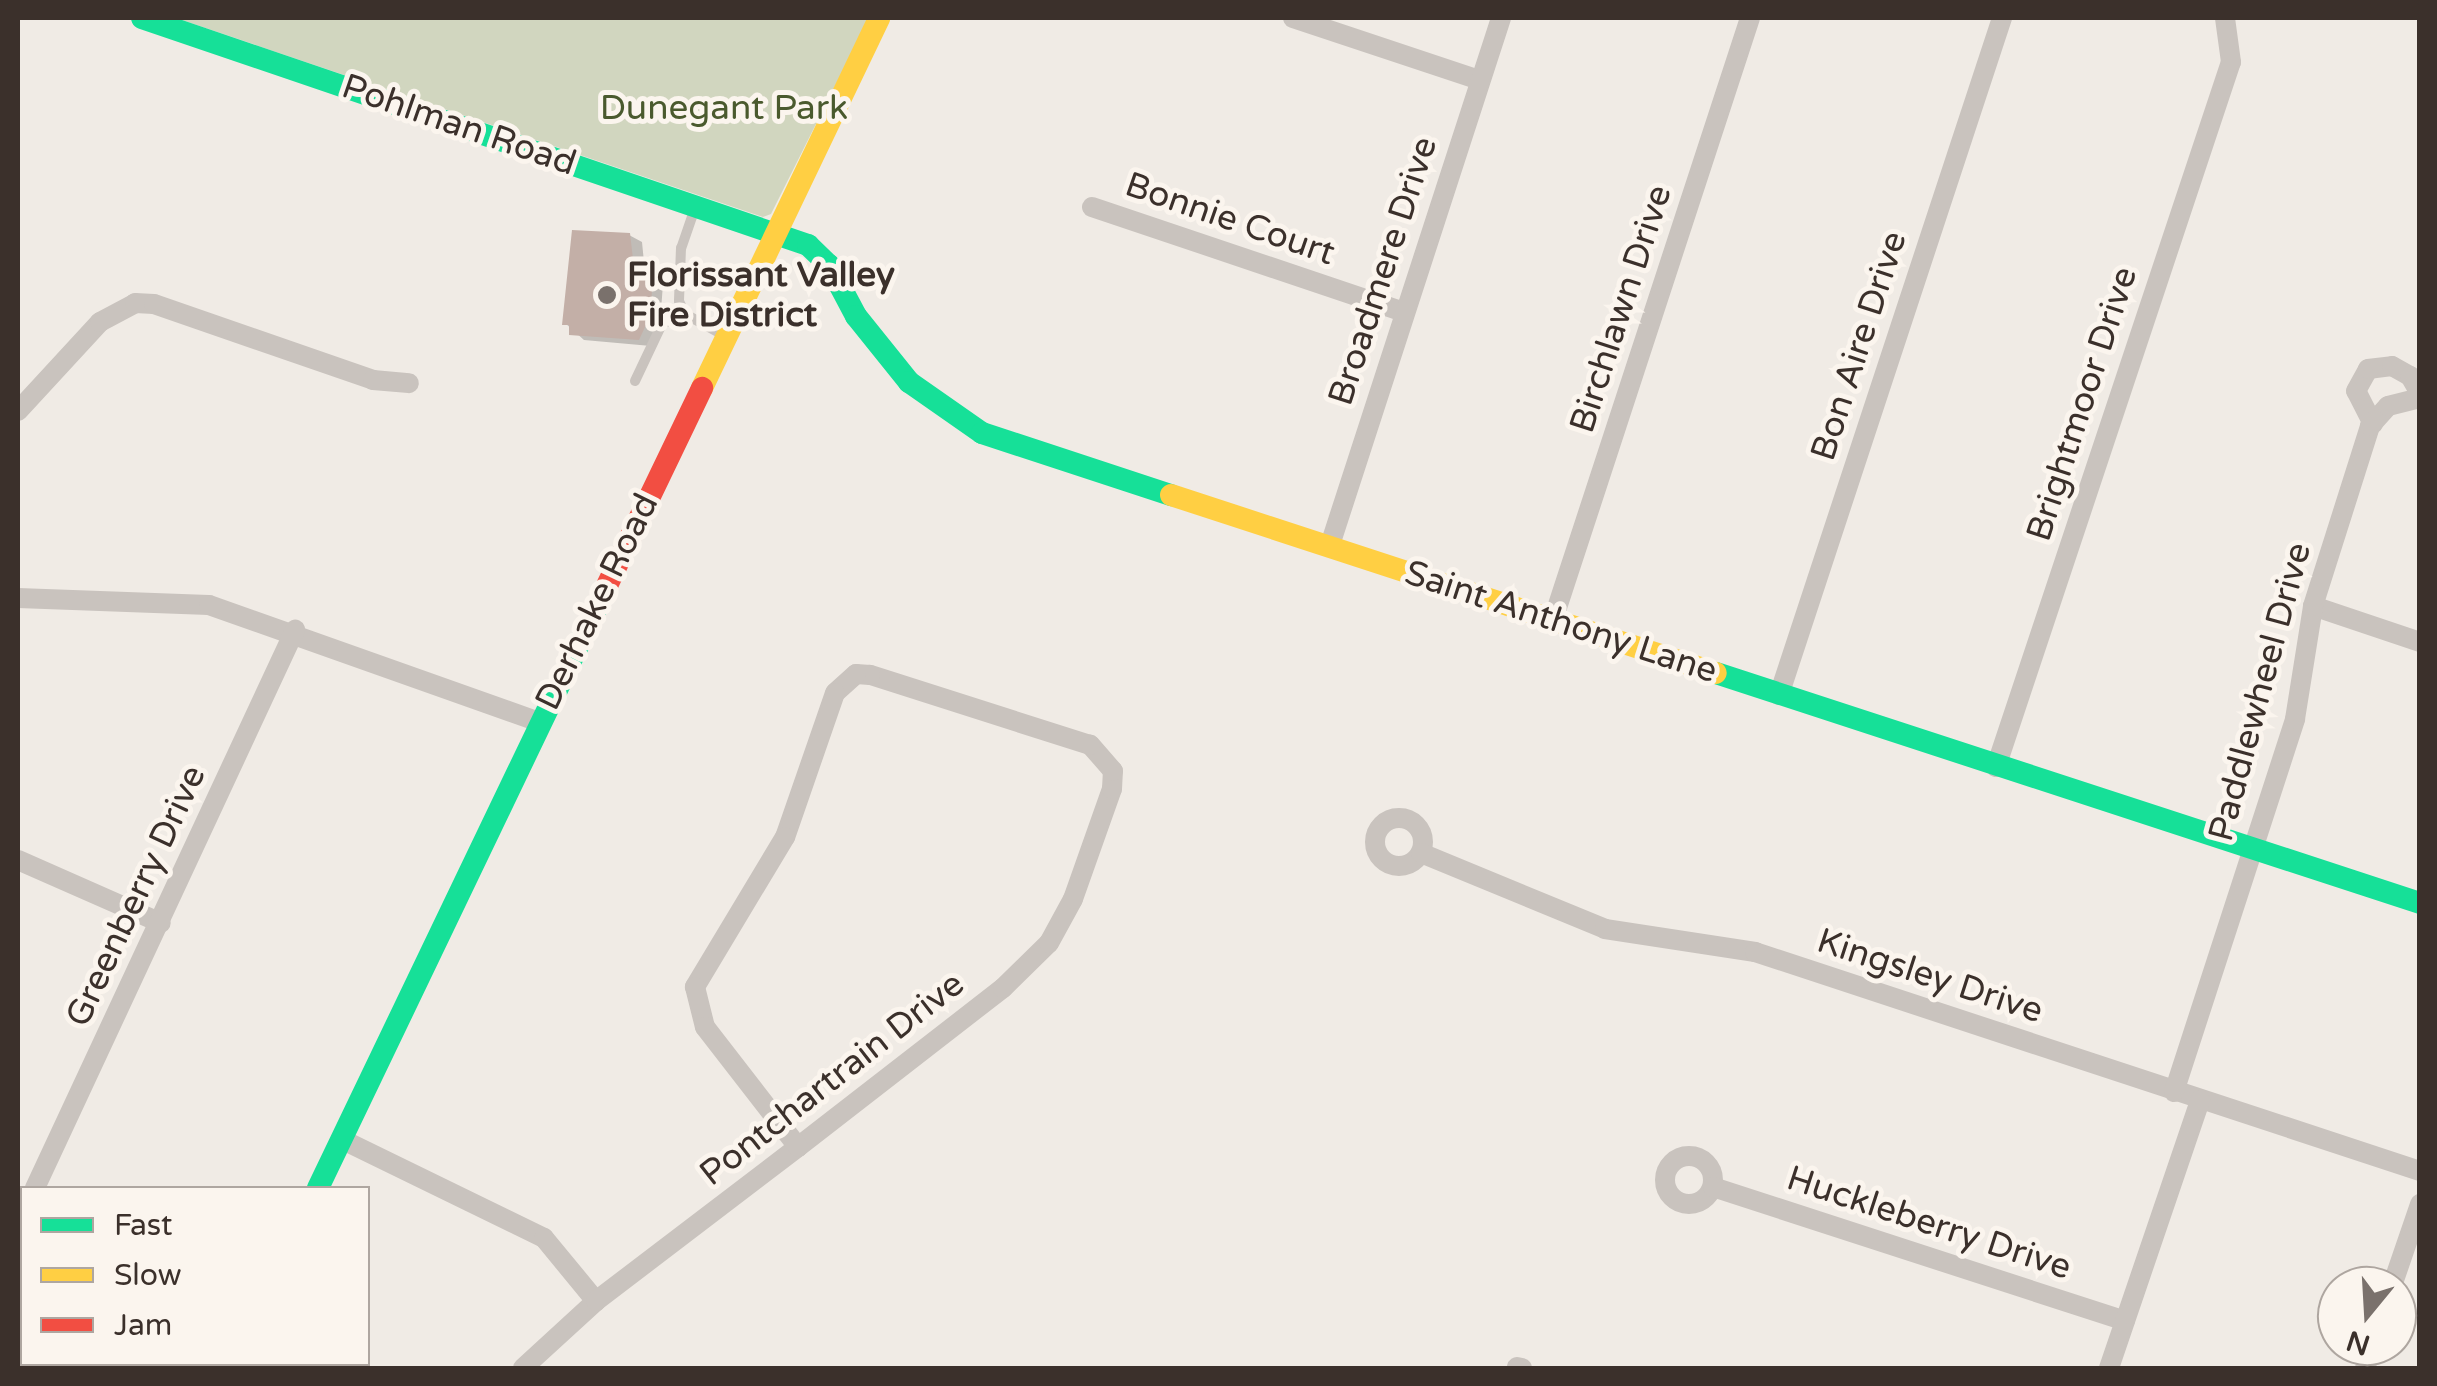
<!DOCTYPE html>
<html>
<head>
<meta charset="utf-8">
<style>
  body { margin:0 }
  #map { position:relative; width:2437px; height:1386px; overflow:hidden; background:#f0ebe5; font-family:"Varela Round",sans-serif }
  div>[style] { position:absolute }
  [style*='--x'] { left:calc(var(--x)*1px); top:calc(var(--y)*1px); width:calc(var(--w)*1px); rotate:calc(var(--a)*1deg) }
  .green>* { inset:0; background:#d1d6bf }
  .shadow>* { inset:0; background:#0003 }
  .building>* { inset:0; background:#c3afa7 }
  .lane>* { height:10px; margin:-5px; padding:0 5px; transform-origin:5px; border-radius:5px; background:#c9c3be }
  .street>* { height:20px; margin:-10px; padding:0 10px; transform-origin:10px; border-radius:10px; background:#c9c3be }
  .street>.ring { margin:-10px; padding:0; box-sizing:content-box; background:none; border:20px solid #c9c3be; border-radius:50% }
  .fast>* { height:22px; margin:-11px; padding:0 11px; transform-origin:11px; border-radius:11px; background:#16e098 }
  .slow>* { height:22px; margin:-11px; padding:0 11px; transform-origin:11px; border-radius:11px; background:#ffcf43 }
  .jam>* { height:22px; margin:-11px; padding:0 11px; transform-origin:11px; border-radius:11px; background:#f24e42 }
  .dots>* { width:28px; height:28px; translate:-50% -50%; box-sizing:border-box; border:5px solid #fbf5ee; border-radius:50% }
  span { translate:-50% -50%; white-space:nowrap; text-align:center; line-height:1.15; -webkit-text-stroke:10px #fbf5ee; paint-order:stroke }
  .park-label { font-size:35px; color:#4a5a2e }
  .street-label { font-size:35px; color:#3b302b }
  .poi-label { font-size:35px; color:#3b302b; font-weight:700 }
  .left { translate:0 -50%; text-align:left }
  .frame { position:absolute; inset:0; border:20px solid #3b302b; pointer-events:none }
  .legend { position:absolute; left:20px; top:1186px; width:350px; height:180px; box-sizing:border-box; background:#fbf5ee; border:2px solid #aea6a0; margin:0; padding:12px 18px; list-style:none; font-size:30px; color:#3b302b }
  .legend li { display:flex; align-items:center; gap:20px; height:50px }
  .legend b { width:50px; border:2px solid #aea6a0 }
  .north { position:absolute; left:2317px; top:1266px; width:100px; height:100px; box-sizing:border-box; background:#fbf5ee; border:2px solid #aea6a0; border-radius:50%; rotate:198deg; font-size:28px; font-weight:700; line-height:40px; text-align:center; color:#3b302b }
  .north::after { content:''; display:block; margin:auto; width:35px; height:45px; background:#7a716c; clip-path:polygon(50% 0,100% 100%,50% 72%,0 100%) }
</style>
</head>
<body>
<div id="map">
  <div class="green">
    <div style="clip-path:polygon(176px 18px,869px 18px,771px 214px,763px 217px)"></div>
  </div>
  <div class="shadow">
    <div style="clip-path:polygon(629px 235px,642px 242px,644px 262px,664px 270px,659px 338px,651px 346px,584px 340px,565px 323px)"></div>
  </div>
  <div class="building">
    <div style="clip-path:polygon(572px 230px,630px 233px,633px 259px,653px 260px,651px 314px,639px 340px,569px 335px,569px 325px,562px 325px)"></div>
  </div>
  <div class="lane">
    <div style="--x:694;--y:211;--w:39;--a:109"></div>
    <div style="--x:681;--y:248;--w:53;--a:92.2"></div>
    <div style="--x:679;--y:301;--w:14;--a:65"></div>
    <div style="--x:685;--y:314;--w:46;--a:28.8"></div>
    <div style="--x:635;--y:381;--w:63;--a:-64.7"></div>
    <div style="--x:662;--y:324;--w:25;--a:-23"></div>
  </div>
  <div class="street">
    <div style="--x:1293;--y:18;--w:196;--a:18.4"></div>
    <div style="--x:1092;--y:207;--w:329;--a:18.6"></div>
    <div style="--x:18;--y:411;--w:121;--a:-47.3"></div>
    <div style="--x:100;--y:322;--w:40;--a:-28"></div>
    <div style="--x:135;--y:303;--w:19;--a:3"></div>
    <div style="--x:154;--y:304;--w:232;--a:19.1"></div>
    <div style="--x:373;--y:380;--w:36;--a:5"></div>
    <div style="--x:2373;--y:424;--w:37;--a:-117"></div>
    <div style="--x:2356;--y:391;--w:25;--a:-61"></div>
    <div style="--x:2368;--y:369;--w:24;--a:-7"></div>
    <div style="--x:2392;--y:366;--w:21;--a:29"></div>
    <div style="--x:2410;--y:376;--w:20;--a:60"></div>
    <div style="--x:1330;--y:545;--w:554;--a:-72.02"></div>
    <div style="--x:18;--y:598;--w:191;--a:2.1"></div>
    <div style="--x:209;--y:605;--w:350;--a:19.5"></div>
    <div style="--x:2313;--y:606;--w:113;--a:18.6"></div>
    <div style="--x:1553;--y:620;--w:633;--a:-71.88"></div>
    <div style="--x:1779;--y:695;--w:713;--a:-71.77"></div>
    <div style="--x:1996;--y:767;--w:743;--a:-71.57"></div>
    <div style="--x:2231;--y:62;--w:44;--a:-97.8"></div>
    <div class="ring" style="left:1375px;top:818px;width:28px;height:28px"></div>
    <div style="--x:1421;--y:853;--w:199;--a:22.4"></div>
    <div style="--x:1605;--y:929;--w:152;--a:8.7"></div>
    <div style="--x:1755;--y:952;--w:700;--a:18.23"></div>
    <div style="--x:18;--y:860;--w:156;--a:23.8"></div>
    <div style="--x:2174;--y:1092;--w:392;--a:-72"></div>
    <div style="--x:2295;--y:719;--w:114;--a:-80.9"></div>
    <div style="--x:2313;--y:606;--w:189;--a:-72.4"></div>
    <div style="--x:2370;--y:426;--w:27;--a:-48"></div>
    <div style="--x:2388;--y:406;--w:33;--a:-14"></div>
    <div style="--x:341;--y:1139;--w:226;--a:26"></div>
    <div style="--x:544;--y:1238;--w:82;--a:50.5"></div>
    <div class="ring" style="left:1665px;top:1156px;width:28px;height:28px"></div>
    <div style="--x:1713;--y:1187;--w:433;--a:18"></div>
    <div style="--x:35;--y:1188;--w:616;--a:-65.02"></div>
    <div style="--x:18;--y:1226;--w:12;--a:-70"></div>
    <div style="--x:2392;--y:1286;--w:87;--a:-71.1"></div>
    <div style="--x:1517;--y:1367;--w:5;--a:11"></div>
    <div style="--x:523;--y:1368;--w:99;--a:-42.5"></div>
    <div style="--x:596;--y:1301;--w:254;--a:-37.3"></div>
    <div style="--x:798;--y:1147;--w:259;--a:-37.8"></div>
    <div style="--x:1003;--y:988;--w:64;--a:-44.4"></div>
    <div style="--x:1049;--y:943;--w:50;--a:-61.4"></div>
    <div style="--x:1073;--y:899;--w:117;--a:-70.5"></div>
    <div style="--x:1112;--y:789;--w:18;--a:-87"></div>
    <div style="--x:1113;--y:771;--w:35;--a:-131"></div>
    <div style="--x:1090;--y:745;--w:231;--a:-162.3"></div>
    <div style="--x:870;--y:675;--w:14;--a:-176"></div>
    <div style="--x:856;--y:674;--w:28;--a:138"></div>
    <div style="--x:835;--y:693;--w:152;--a:109.1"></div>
    <div style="--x:785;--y:837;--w:175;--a:121"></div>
    <div style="--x:695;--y:987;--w:41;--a:76"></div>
    <div style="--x:705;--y:1027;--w:152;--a:52.2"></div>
    <div style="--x:2109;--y:1368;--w:283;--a:-71.2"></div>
    <div style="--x:2365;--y:1368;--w:23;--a:-70"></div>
  </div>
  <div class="fast">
    <div style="--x:142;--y:18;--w:704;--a:18.82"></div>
    <div style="--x:808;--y:245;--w:29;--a:44"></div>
    <div style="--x:829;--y:265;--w:58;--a:62.1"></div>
    <div style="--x:856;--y:316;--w:85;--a:51.2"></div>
    <div style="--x:909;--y:382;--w:89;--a:34.9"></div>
    <div style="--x:982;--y:433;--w:199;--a:18.2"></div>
    <div style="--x:1716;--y:673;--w:741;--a:18.09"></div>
    <div style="--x:318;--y:1188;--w:657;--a:-64.37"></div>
    <div style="--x:234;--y:1368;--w:4;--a:-63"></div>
  </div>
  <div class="slow">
    <div style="--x:702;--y:388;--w:410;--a:-64.4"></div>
    <div style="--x:1171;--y:495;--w:573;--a:18.09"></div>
  </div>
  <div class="jam">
    <div style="--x:602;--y:596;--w:231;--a:-64.3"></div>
  </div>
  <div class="dots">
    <div style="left:607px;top:295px;background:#7a716c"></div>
  </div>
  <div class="park-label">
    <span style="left:724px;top:108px">Dunegant Park</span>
  </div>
  <div class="street-label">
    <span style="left:459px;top:125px;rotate:19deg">Pohlman Road</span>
    <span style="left:1230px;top:219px;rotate:19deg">Bonnie Court</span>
    <span style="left:1383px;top:271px;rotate:-72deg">Broadmere Drive</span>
    <span style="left:1621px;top:309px;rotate:-72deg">Birchlawn Drive</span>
    <span style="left:1859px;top:346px;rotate:-72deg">Bon Aire Drive</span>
    <span style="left:2082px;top:404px;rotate:-72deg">Brightmoor Drive</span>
    <span style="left:597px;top:602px;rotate:-64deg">Derhake Road</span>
    <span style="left:1561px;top:622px;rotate:18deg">Saint Anthony Lane</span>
    <span style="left:2260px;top:692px;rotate:-75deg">Paddlewheel Drive</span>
    <span style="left:136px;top:896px;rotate:-65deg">Greenberry Drive</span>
    <span style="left:1930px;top:976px;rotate:18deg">Kingsley Drive</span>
    <span style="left:832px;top:1079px;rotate:-38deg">Pontchartrain Drive</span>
    <span style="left:1929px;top:1223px;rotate:18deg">Huckleberry Drive</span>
  </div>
  <div class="poi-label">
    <span class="left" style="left:627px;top:295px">Florissant Valley<br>Fire District</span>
  </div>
  <div class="frame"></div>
  <ul class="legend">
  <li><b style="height:12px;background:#16e098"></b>Fast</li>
  <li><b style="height:12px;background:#ffcf43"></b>Slow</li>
  <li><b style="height:12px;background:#f24e42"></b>Jam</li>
  </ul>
  <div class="north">N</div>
</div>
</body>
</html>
